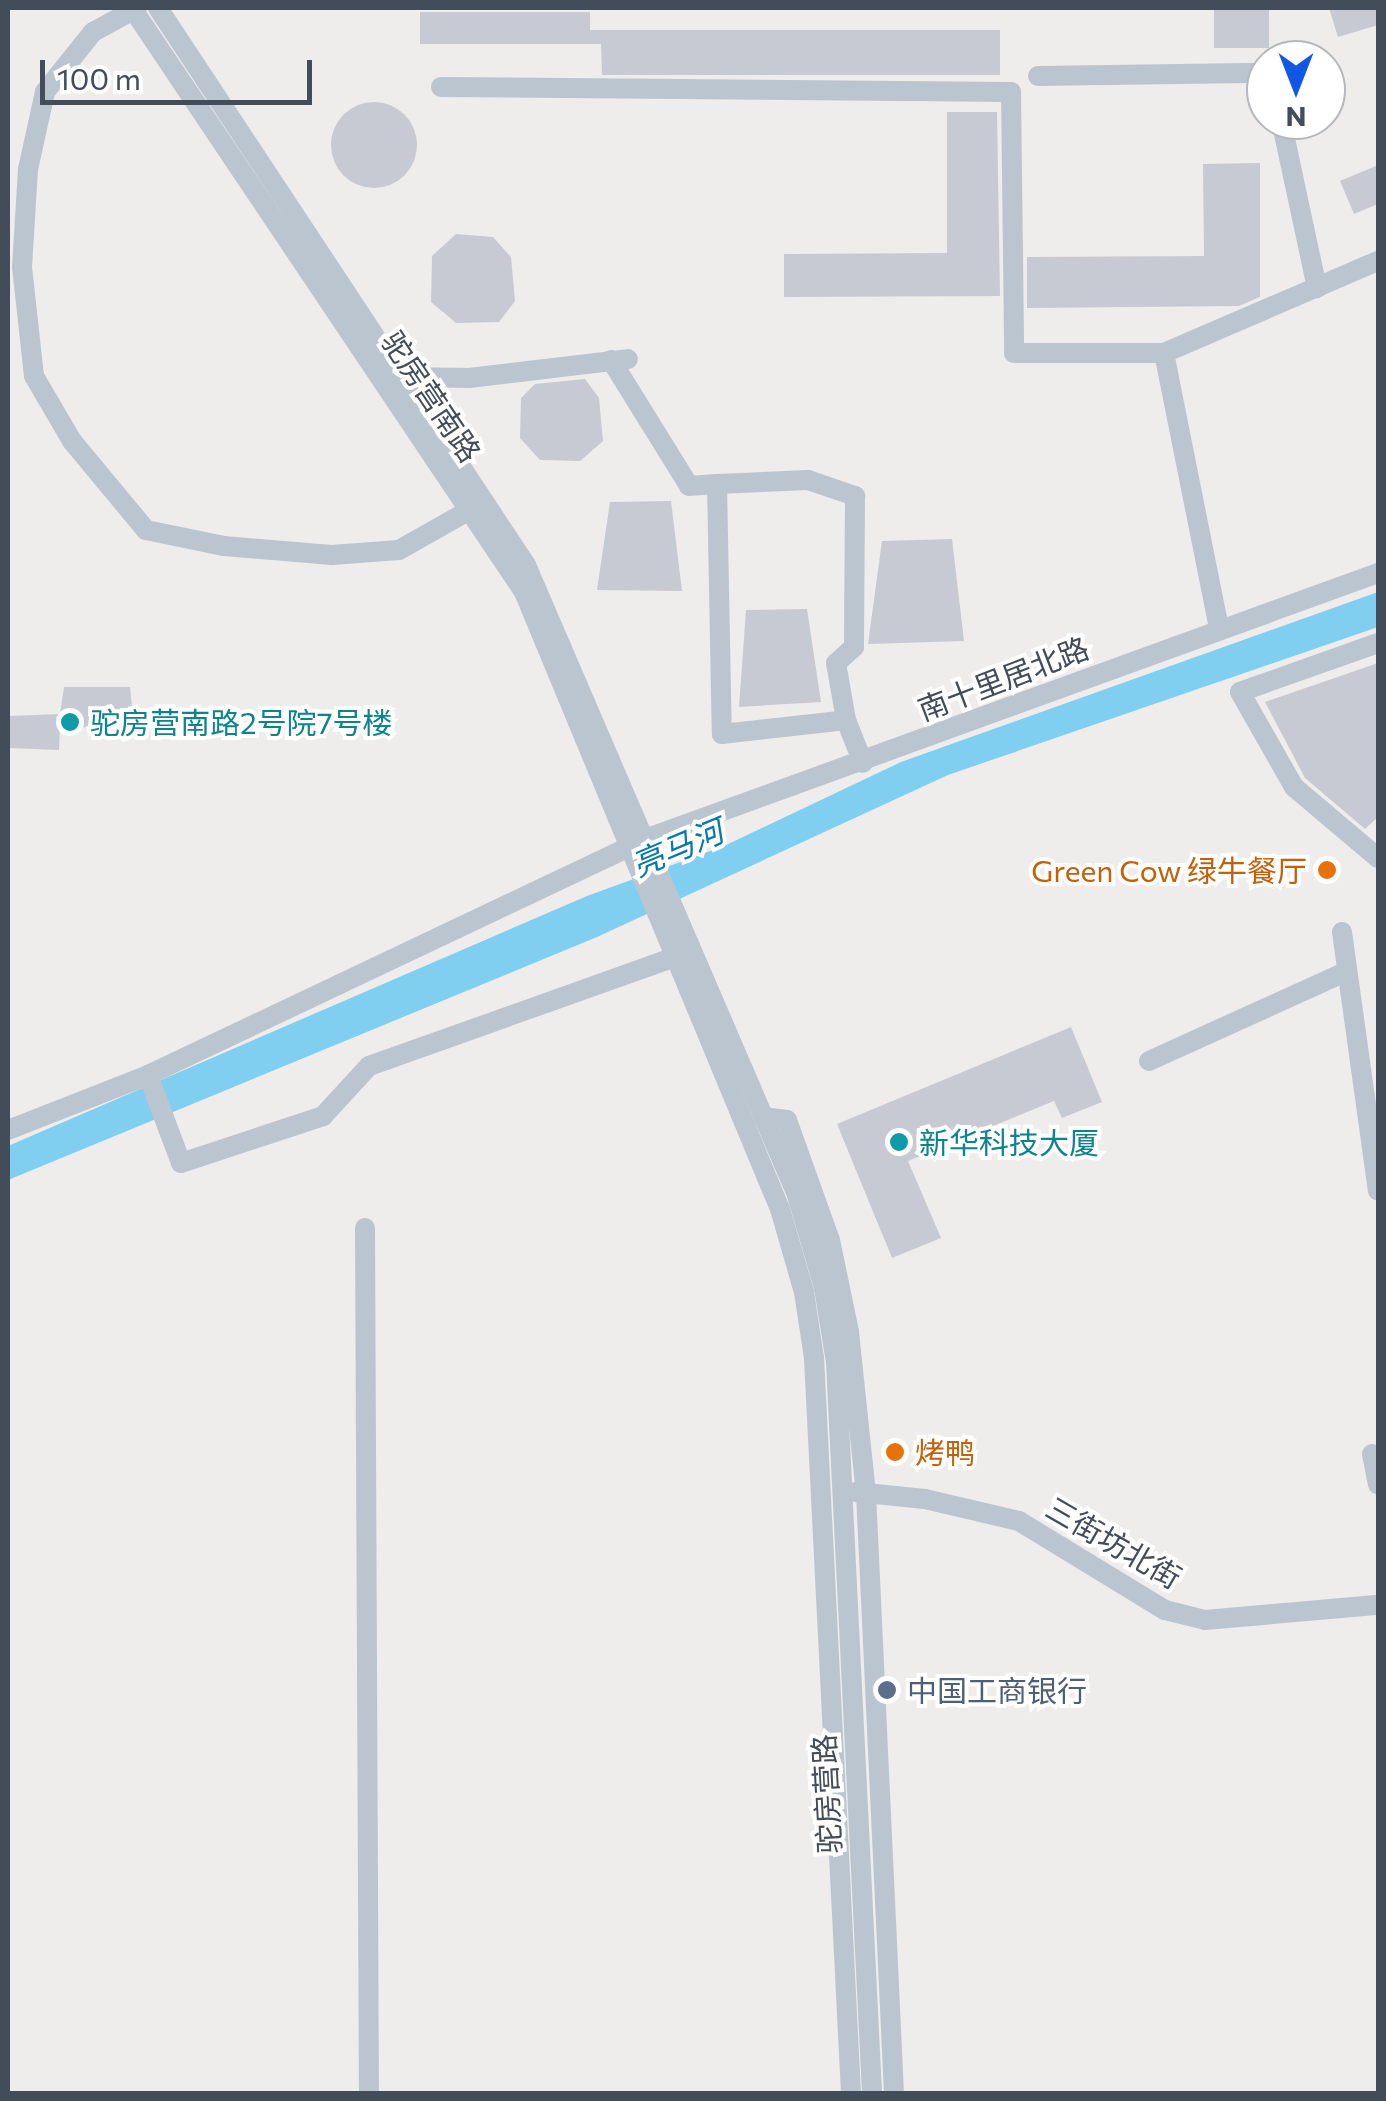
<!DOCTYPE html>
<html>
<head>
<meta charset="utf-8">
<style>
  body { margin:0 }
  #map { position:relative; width:1386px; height:2101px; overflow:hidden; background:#efecec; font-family:Commissioner,"Noto Sans SC",sans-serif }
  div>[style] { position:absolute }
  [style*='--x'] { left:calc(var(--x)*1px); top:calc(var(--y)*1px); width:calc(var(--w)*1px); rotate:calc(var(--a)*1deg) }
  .water>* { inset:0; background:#80cef0 }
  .building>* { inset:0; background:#c7cad2; transform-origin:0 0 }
  .round { border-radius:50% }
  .minor>* { height:20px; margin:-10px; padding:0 10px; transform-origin:10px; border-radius:10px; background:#bbc5d0 }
  .dots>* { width:28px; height:28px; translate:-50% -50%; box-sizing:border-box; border:5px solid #fff; border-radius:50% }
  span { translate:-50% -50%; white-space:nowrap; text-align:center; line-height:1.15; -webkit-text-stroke:8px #fff; paint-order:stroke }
  .street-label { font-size:30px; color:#434d5a }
  .culture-label { font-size:30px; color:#0d838f }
  .left { translate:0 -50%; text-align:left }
  .food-label { font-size:30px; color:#c56008 }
  .right { translate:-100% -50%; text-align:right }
  .service-label { font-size:30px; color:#4e5e75 }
  .water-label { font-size:32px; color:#0479ac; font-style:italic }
  .frame { position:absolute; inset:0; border:10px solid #434d5a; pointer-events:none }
  .north { position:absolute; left:1246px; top:40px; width:100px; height:100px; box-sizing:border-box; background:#fff; border:2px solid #b4b8bd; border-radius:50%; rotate:180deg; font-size:28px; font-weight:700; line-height:40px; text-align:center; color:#434d5a }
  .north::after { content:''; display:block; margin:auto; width:35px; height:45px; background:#0f58e6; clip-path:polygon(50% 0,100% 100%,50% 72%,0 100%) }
  .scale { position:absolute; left:40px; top:60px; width:272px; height:45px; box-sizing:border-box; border:5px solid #434d5a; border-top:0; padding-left:12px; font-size:30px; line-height:35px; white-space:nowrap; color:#434d5a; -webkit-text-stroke:8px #fff; paint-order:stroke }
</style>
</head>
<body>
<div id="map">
  <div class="water">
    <div style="clip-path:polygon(1378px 592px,1378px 627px,948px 775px,597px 937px,8px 1180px,8px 1146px,587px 896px,724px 846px,901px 762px)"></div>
  </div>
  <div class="building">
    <div style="left:1214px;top:8px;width:55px;height:40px"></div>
    <div style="clip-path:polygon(1329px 8px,1378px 8px,1378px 25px,1338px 37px)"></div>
    <div style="clip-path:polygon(420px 12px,590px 12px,590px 30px,1000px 30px,1000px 75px,602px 75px,601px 44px,420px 44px)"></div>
    <div class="round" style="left:331px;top:102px;width:86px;height:86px"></div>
    <div style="clip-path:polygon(947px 112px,997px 112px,1000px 296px,784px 297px,784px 254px,947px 253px)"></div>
    <div style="clip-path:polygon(1260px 163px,1260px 297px,1239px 306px,1027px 308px,1027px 257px,1204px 256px,1203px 164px)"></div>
    <div style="clip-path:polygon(1378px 165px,1378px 204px,1354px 214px,1340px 181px)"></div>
    <div style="clip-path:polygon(456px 234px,493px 237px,511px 257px,515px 301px,499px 322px,456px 323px,431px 302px,432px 256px)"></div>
    <div style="clip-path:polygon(585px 379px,599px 398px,603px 441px,580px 461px,540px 460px,520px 438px,521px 398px,535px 384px)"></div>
    <div style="clip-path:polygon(671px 501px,682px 591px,597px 590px,610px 502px)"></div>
    <div style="clip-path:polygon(952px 539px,964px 641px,868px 644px,882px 541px)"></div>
    <div style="clip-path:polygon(807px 609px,821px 702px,739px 707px,746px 610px)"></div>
    <div style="clip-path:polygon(1378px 663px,1378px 817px,1365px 829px,1305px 778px,1265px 702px)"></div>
    <div style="clip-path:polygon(64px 687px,130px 687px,134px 728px,60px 727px,59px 750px,8px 748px,8px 716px,60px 714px)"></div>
    <div style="clip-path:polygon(1071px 1027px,1102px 1102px,1062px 1118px,1054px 1101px,908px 1161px,941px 1238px,892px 1258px,837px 1124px)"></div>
  </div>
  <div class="minor">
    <div style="--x:132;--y:8;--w:703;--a:56.13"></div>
    <div style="--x:524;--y:592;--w:668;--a:67.47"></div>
    <div style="--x:780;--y:1209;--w:86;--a:73.9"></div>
    <div style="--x:804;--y:1292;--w:67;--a:81.4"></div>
    <div style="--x:814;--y:1358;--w:737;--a:87.12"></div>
    <div style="--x:137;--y:8;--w:50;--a:151.4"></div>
    <div style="--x:93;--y:32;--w:77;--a:128.7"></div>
    <div style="--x:45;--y:92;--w:79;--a:102.4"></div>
    <div style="--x:28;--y:169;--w:98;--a:93.5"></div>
    <div style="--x:22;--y:267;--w:110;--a:83.7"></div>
    <div style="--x:34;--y:376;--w:75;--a:59.7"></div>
    <div style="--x:72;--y:441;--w:116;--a:50.3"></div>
    <div style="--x:146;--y:530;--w:80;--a:11.6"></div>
    <div style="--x:224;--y:546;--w:108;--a:4.8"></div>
    <div style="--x:332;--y:555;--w:67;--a:-4.3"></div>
    <div style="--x:399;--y:550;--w:98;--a:-29.5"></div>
    <div style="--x:158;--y:8;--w:668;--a:56.55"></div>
    <div style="--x:526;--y:565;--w:686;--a:66.72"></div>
    <div style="--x:797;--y:1195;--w:97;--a:73.8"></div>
    <div style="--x:824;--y:1288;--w:75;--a:80.8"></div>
    <div style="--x:836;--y:1362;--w:733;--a:87.18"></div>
    <div style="--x:1038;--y:76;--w:228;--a:-0.8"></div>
    <div style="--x:441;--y:87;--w:570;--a:0.5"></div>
    <div style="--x:1011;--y:92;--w:261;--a:89.3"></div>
    <div style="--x:1014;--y:353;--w:150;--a:0"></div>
    <div style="--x:1164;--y:353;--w:233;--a:-23.3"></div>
    <div style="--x:1281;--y:120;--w:172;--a:77.9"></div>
    <div style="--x:1164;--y:353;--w:280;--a:78.7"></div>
    <div style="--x:611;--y:360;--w:148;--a:58.2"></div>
    <div style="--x:689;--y:486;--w:28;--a:-4"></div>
    <div style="--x:717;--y:484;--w:250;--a:88.9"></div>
    <div style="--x:722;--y:734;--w:125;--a:-6.4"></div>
    <div style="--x:846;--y:720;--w:46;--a:68.4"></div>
    <div style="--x:401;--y:377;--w:68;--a:0.8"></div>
    <div style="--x:469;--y:378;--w:160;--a:-6.8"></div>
    <div style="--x:717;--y:484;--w:91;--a:-2.5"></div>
    <div style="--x:808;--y:480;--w:50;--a:18.8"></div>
    <div style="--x:855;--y:496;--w:151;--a:90.4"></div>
    <div style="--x:854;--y:647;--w:24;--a:138"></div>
    <div style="--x:836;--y:663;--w:58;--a:80"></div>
    <div style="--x:1378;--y:643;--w:146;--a:160.5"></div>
    <div style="--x:1240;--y:692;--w:109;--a:60.4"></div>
    <div style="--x:1294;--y:787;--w:110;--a:40.2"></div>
    <div style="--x:1342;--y:932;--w:261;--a:82.1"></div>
    <div style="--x:1149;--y:1061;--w:217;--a:-24.4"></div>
    <div style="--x:148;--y:1075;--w:94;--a:69.4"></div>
    <div style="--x:181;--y:1163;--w:150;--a:-18.3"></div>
    <div style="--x:323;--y:1116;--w:68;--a:-47.4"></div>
    <div style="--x:369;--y:1066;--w:333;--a:-19.6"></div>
    <div style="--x:763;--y:1117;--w:24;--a:7"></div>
    <div style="--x:787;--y:1120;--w:127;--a:70.3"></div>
    <div style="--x:830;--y:1240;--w:94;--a:78.3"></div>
    <div style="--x:849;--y:1332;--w:162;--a:84"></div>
    <div style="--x:866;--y:1493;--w:602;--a:87.33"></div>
    <div style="--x:8;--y:1130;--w:150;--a:-21.4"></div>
    <div style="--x:148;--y:1075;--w:553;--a:-25.36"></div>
    <div style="--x:648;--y:838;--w:777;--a:-19.95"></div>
    <div style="--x:365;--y:1228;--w:866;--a:89.74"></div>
    <div style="--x:1372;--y:1454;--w:31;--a:79"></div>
    <div style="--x:856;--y:1492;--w:69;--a:5.8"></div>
    <div style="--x:925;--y:1499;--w:97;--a:13.2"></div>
    <div style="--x:1019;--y:1521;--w:171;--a:31.4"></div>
    <div style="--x:1165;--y:1610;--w:41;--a:14"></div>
    <div style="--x:1205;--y:1620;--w:174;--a:-5"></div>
  </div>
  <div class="dots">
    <div style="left:70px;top:722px;background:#0f9aa8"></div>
    <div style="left:1327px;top:870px;background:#e8710a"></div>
    <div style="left:899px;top:1142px;background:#0f9aa8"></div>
    <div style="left:895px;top:1452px;background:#e8710a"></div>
    <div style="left:887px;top:1690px;background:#5c6f8a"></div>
  </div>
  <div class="street-label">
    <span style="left:432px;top:396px;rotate:56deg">驼房营南路</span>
    <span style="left:1003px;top:678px;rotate:-21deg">南十里居北路</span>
    <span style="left:1114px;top:1542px;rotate:30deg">三街坊北街</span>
    <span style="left:826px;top:1794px;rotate:-93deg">驼房营路</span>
  </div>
  <div class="culture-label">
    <span class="left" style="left:90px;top:722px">驼房营南路2号院7号楼</span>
    <span class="left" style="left:919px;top:1142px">新华科技大厦</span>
  </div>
  <div class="food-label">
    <span class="right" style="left:1307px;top:870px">Green Cow 绿牛餐厅</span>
    <span class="left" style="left:915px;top:1452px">烤鸭</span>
  </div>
  <div class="service-label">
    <span class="left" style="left:907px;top:1690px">中国工商银行</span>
  </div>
  <div class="water-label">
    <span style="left:677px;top:847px;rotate:-23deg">亮马河</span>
  </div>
  <div class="frame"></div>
  <div class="north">N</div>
  <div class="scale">100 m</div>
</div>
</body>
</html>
